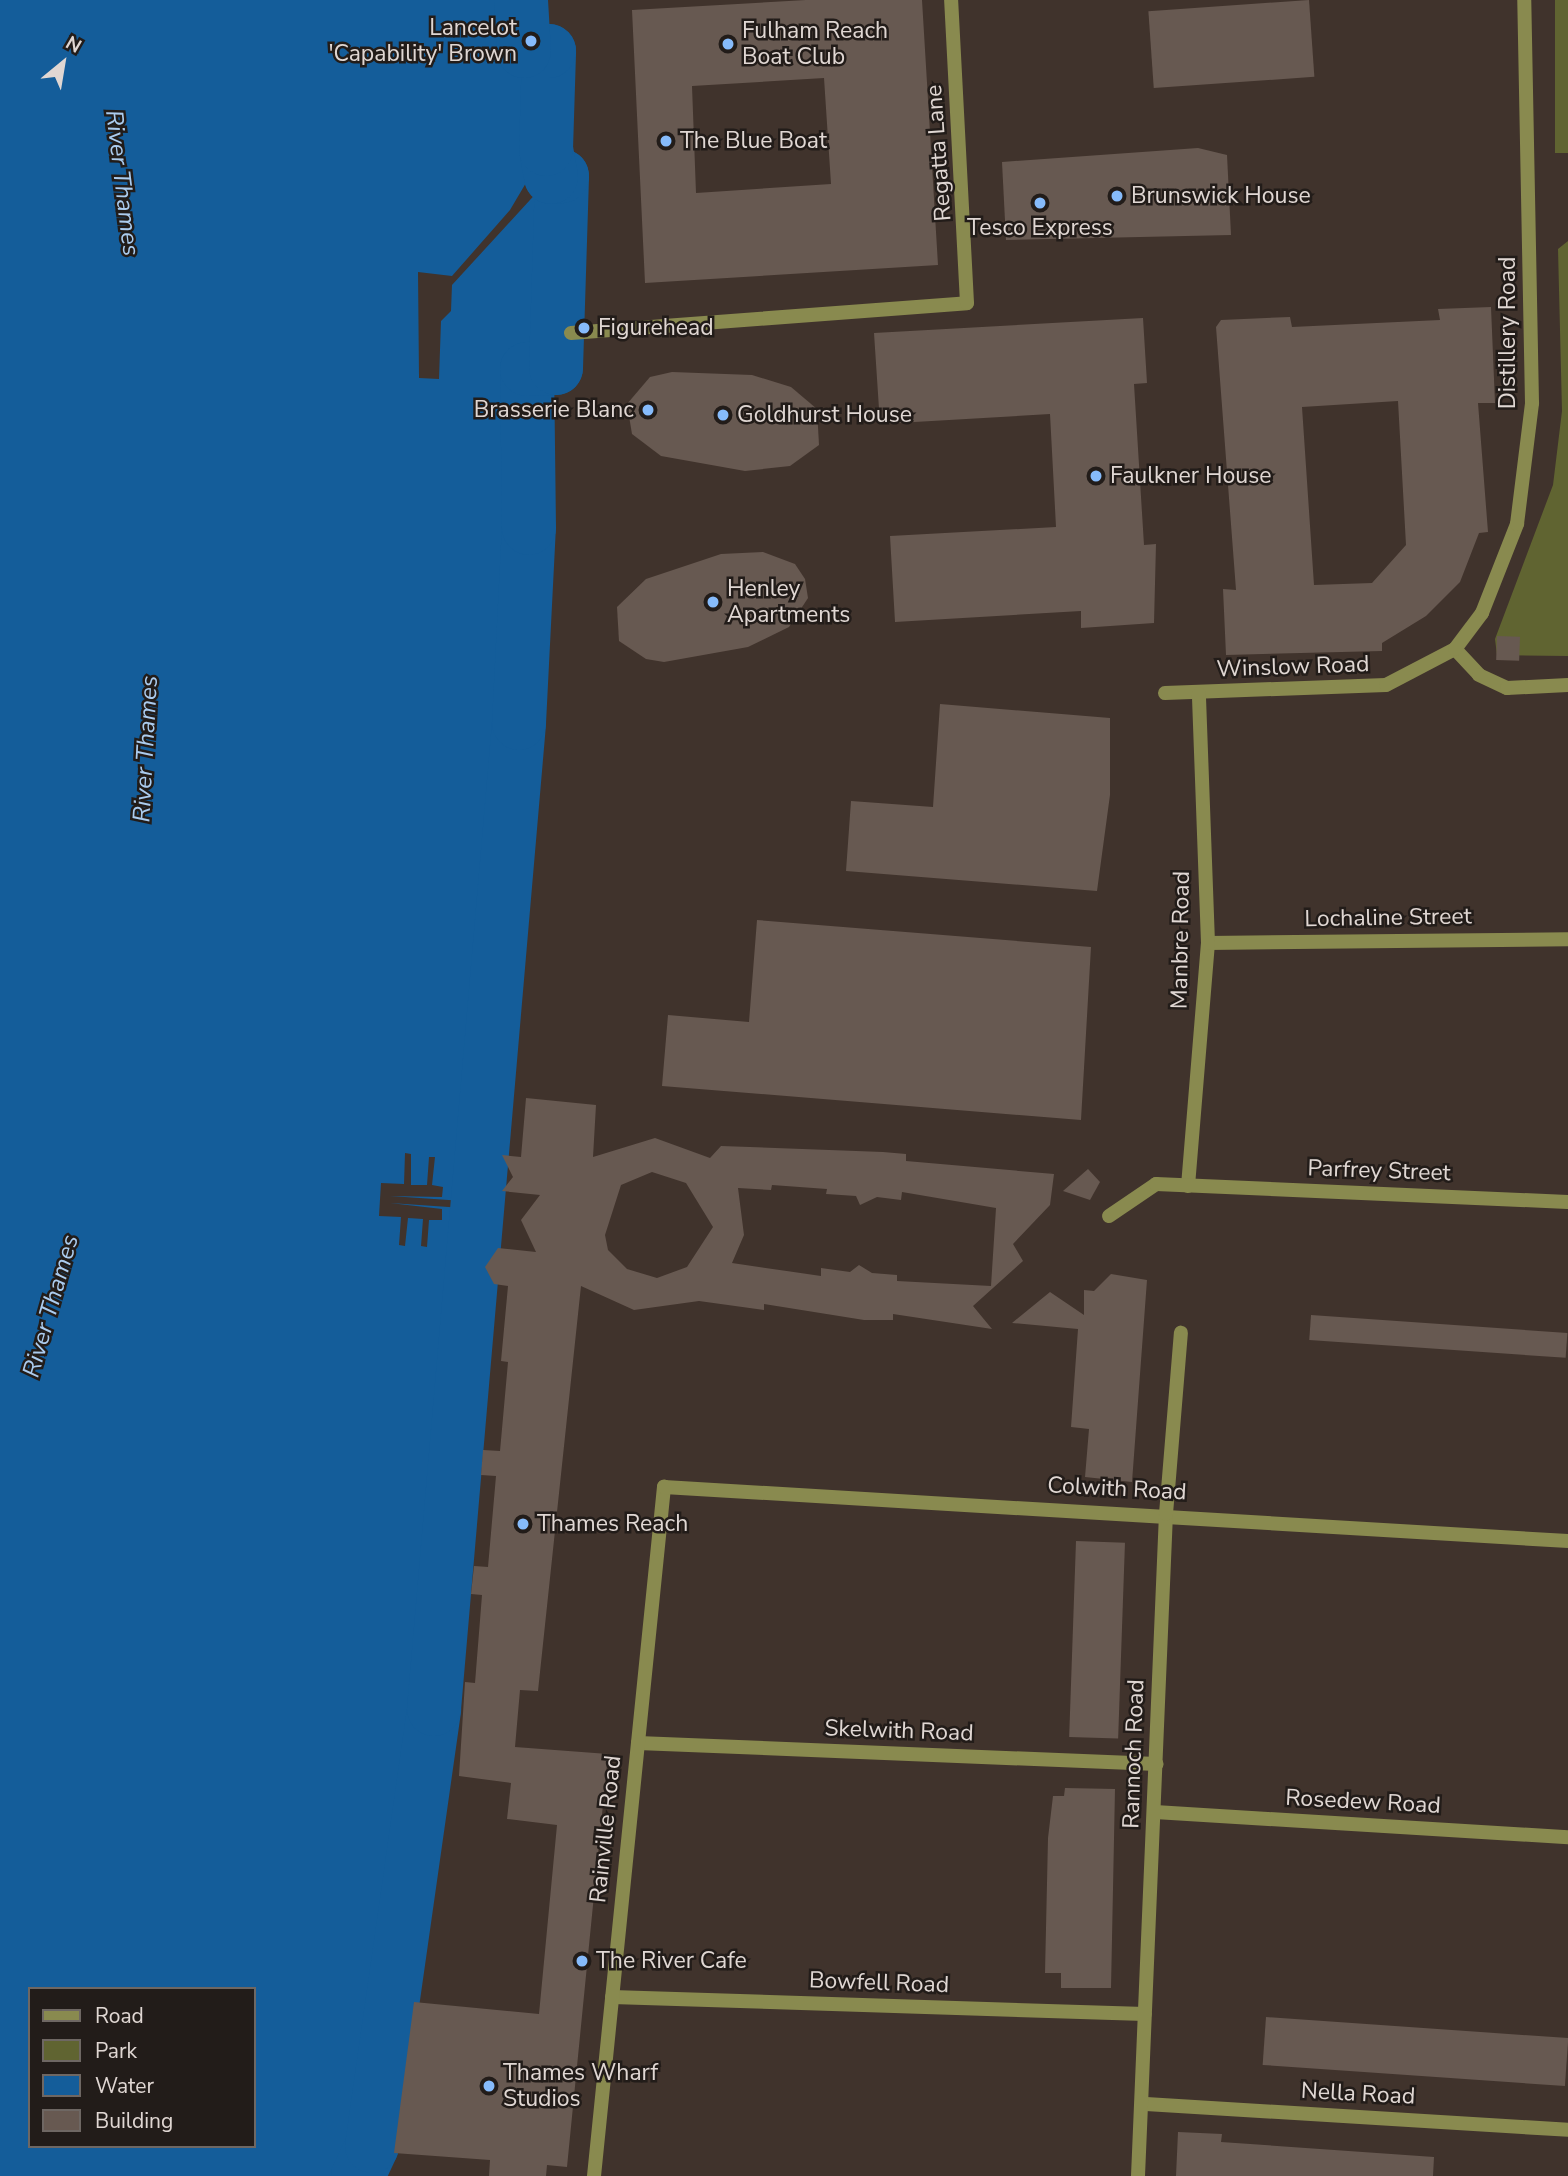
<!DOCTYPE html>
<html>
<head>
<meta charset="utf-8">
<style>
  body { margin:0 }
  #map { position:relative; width:1568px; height:2176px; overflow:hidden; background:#40332c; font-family:"Nunito Sans",sans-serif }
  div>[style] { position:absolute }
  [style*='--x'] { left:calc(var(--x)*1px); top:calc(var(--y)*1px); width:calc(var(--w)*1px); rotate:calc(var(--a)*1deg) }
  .green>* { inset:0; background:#606431; transform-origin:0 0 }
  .water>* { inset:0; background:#145d9a }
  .pier>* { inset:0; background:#40332c }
  .river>* { height:54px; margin:-27px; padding:0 27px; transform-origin:27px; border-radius:27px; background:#145d9a }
  .building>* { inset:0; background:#675951; transform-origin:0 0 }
  .street>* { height:14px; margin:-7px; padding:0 7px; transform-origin:7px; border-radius:7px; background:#898a4f }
  .dots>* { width:19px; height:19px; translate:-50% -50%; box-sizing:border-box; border:4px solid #221c19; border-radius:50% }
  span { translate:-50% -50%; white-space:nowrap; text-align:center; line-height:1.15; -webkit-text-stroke:5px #221c19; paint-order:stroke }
  .poi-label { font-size:23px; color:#e0d7d3 }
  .right { translate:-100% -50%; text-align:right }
  .left { translate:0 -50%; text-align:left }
  .street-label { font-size:23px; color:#e0d7d3 }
  .water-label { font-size:24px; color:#abccef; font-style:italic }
  .legend { position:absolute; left:28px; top:1987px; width:228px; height:161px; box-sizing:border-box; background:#221c19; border:2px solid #6e6763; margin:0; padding:9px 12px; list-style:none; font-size:21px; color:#e0d7d3 }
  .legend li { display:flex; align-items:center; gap:14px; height:35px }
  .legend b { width:35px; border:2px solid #6e6763 }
  .north { position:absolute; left:28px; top:28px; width:70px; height:70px; -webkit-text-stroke:5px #221c19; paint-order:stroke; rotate:30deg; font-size:19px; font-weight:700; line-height:28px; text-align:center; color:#e0d7d3 }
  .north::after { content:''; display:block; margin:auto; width:24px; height:32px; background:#e0d7d3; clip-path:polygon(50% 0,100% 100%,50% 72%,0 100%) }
</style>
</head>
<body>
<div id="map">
  <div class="green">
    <div style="left:1555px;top:0;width:13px;height:153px"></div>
    <div style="clip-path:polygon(1568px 241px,1568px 656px,1497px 655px,1495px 639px,1553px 485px,1562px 411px,1558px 249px)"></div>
  </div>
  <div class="water">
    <div style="clip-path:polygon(evenodd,0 0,521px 0,524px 51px,549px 51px,546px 149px,551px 176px,562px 176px,556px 368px,527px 369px,529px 528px,519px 723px,434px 1709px,372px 2146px,358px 2176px,0 2176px,0 0,30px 1989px,254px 1989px,254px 2146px,30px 2146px,30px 1989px)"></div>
  </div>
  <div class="pier">
    <div style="clip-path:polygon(546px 149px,551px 177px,452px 285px,451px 311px,441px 321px,439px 379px,419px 378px,418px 272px,452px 276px,510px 210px)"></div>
    <div style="clip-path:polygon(405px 1153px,411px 1154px,411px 1185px,427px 1185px,429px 1157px,435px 1157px,432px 1185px,443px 1187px,442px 1197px,390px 1196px,478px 1202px,478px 1209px,390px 1203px,442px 1209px,442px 1220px,429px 1220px,427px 1247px,421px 1246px,423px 1219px,408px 1218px,405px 1246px,399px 1245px,401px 1217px,379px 1216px,381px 1183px,404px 1184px)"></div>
  </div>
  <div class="river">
    <div style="--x:358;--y:2176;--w:33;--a:-65"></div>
    <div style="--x:372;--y:2146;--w:441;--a:-81.9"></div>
    <div style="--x:434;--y:1709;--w:990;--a:-85.07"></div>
    <div style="--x:519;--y:723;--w:195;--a:-87.1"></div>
    <div style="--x:529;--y:528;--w:159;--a:-90.7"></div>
    <div style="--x:527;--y:369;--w:29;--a:-2"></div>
    <div style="--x:556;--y:368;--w:192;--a:-88.2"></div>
    <div style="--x:562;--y:176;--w:11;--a:175"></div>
    <div style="--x:551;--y:177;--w:28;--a:-100"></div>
    <div style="--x:546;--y:149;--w:98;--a:-88.2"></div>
    <div style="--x:549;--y:51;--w:25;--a:180"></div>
    <div style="--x:524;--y:51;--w:51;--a:-93.4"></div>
  </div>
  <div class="building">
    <div style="clip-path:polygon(evenodd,806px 0,922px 0,938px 265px,645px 283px,632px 10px,806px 0,824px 78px,831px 184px,696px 193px,692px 86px,824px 78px)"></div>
    <div style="left:1309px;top:0;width:77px;height:161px;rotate:86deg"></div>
    <div style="clip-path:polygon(1198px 148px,1227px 155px,1231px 235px,1006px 240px,1002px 162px)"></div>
    <div style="clip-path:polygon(evenodd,1491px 307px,1495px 403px,1478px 403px,1488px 532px,1479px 533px,1460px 582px,1426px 616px,1382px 643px,1382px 651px,1226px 655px,1223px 589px,1236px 590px,1216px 327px,1221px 320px,1290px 317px,1292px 327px,1440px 320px,1438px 309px,1491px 307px,1398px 401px,1406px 545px,1372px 583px,1314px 585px,1302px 407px,1398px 401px)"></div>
    <div style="clip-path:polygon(1143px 318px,1147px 383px,1134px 384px,1144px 545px,1156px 544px,1154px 623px,1081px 628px,1081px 611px,895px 622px,890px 536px,1056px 527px,1050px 414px,880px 424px,874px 333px)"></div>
    <div style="clip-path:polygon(672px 372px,752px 375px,791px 387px,817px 409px,819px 445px,790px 466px,745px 471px,661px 456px,632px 434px,627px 404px,650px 377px)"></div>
    <div style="clip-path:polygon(763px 552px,795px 564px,805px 579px,808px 598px,789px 627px,748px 647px,664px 662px,646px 659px,619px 641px,617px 607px,646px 579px,721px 554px)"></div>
    <div style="left:1497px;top:636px;width:23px;height:24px;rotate:2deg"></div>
    <div style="clip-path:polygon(940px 704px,1110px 718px,1110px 795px,1097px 891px,846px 871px,851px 801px,933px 807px)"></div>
    <div style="clip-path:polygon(757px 920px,1091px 947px,1081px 1120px,662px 1086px,668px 1015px,749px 1022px)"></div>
    <div style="clip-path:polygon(evenodd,526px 1098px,596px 1105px,593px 1157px,655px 1138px,710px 1158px,721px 1146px,883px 1152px,906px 1154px,906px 1161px,1054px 1174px,1050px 1205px,1013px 1244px,1023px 1261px,973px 1306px,992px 1329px,893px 1314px,893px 1320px,864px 1320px,764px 1304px,764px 1310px,699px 1301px,634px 1310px,581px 1286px,538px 1691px,520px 1690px,515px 1747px,608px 1754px,567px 2167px,547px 2165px,546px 2176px,489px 2176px,490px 2160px,394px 2153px,414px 2002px,539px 2014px,557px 1825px,507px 1819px,511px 1783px,459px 1776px,465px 1682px,475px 1683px,482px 1595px,471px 1594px,474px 1566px,488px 1567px,496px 1476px,481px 1475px,483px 1450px,500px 1451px,508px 1362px,501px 1361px,508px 1286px,494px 1284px,485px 1267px,498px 1248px,536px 1252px,521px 1220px,540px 1195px,502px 1191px,513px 1177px,502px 1155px,521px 1157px,526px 1098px,652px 1172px,686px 1183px,713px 1227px,687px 1267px,657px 1278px,627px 1269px,608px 1250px,605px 1235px,621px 1185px,652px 1172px,526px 1098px,772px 1185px,827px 1189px,826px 1194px,856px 1196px,860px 1205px,877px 1197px,901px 1200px,902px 1192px,996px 1208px,991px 1286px,897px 1281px,897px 1275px,872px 1273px,859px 1265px,850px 1272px,821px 1268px,821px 1276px,732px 1263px,744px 1235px,738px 1188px,771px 1190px,772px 1185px)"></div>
    <div style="clip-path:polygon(1088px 1169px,1100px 1182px,1090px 1200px,1063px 1191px)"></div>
    <div style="clip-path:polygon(1111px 1274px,1147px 1280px,1132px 1482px,1085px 1477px,1089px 1429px,1071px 1427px,1078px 1329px,1012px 1323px,1050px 1292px,1084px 1315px,1084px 1290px,1094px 1291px)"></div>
    <div style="left:1311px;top:1315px;width:257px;height:25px;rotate:4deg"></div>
    <div style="left:1076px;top:1541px;width:49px;height:196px;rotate:2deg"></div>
    <div style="clip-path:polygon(1065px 1788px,1115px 1789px,1111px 1988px,1061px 1988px,1061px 1973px,1045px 1973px,1048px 1838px,1053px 1796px,1064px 1796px)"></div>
    <div style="left:1266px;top:2017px;width:303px;height:48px;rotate:4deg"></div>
    <div style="clip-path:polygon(1178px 2132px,1222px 2134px,1221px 2142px,1434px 2157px,1433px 2176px,1176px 2176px)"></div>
  </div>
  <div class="street">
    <div style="--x:571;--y:333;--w:397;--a:-4.3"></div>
    <div style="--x:967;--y:303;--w:303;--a:-93"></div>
    <div style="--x:1455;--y:649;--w:35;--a:47"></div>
    <div style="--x:1479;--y:675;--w:31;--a:25"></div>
    <div style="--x:1507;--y:688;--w:61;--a:-2.8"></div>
    <div style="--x:1165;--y:693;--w:221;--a:-2.1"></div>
    <div style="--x:1386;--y:685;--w:78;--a:-27.6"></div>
    <div style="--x:1455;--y:649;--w:45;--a:-53.1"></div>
    <div style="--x:1482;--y:613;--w:96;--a:-68.5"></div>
    <div style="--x:1517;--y:524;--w:122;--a:-82.9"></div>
    <div style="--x:1532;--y:403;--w:403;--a:-91.1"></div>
    <div style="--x:1208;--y:943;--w:360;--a:-0.6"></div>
    <div style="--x:1188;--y:1186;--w:244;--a:-85.3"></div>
    <div style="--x:1208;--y:943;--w:249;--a:-92.1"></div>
    <div style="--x:1109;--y:1216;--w:57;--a:-34.2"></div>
    <div style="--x:1156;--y:1184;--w:412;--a:2.5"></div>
    <div style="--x:638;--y:1743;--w:519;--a:2.32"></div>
    <div style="--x:1155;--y:1812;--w:414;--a:3.5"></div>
    <div style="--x:612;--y:1997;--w:533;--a:1.83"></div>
    <div style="--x:1146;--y:2104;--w:423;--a:3.5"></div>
    <div style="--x:594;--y:2176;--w:693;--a:-84.2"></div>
    <div style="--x:664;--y:1487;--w:906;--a:3.42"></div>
    <div style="--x:1138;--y:2176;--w:663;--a:-87.58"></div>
    <div style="--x:1166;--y:1514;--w:182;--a:-85.3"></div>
  </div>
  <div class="dots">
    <div style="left:531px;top:41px;background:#86bbfb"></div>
    <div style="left:728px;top:44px;background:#86bbfb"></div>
    <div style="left:666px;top:141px;background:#86bbfb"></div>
    <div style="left:1117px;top:196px;background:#86bbfb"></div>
    <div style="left:1040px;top:203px;background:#86bbfb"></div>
    <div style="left:584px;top:328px;background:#86bbfb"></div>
    <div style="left:648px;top:410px;background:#86bbfb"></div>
    <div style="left:723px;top:415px;background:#86bbfb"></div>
    <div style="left:1096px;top:476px;background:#86bbfb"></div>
    <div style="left:713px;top:602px;background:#86bbfb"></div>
    <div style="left:523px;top:1524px;background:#86bbfb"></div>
    <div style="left:582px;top:1961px;background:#86bbfb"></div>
    <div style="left:489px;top:2086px;background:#86bbfb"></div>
  </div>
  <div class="poi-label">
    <span class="right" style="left:517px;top:41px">Lancelot<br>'Capability' Brown</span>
    <span class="left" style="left:742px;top:44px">Fulham Reach<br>Boat Club</span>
    <span class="left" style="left:680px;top:141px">The Blue Boat</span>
    <span class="left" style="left:1131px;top:196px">Brunswick House</span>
    <span style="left:1040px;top:228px">Tesco Express</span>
    <span class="left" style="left:598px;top:328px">Figurehead</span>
    <span class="right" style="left:634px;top:410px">Brasserie Blanc</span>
    <span class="left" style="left:737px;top:415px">Goldhurst House</span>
    <span class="left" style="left:1110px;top:476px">Faulkner House</span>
    <span class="left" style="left:727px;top:602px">Henley<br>Apartments</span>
    <span class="left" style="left:537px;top:1524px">Thames Reach</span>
    <span class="left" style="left:596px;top:1961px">The River Cafe</span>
    <span class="left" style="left:503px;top:2086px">Thames Wharf<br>Studios</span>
  </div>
  <div class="street-label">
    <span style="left:939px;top:153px;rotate:-94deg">Regatta Lane</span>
    <span style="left:1508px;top:333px;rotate:-90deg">Distillery Road</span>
    <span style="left:1293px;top:667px;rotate:-2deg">Winslow Road</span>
    <span style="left:1388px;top:918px;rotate:-1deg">Lochaline Street</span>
    <span style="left:1181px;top:940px;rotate:-89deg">Manbre Road</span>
    <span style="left:1379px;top:1171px;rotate:2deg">Parfrey Street</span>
    <span style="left:1117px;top:1489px;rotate:3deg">Colwith Road</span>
    <span style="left:899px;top:1731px;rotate:2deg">Skelwith Road</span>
    <span style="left:1134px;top:1754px;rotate:-88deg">Rannoch Road</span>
    <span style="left:1363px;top:1802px;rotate:3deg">Rosedew Road</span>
    <span style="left:606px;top:1829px;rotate:-84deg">Rainville Road</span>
    <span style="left:879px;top:1983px;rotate:2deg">Bowfell Road</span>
    <span style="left:1358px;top:2094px;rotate:3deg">Nella Road</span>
  </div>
  <div class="water-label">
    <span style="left:122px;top:183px;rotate:83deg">River Thames</span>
    <span style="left:146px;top:749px;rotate:-87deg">River Thames</span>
    <span style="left:51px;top:1306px;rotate:-74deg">River Thames</span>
  </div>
  <ul class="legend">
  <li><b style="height:9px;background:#898a4f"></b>Road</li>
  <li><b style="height:19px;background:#606431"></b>Park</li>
  <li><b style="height:19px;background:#145d9a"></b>Water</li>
  <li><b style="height:19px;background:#675951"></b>Building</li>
  </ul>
  <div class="north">N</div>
</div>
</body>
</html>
